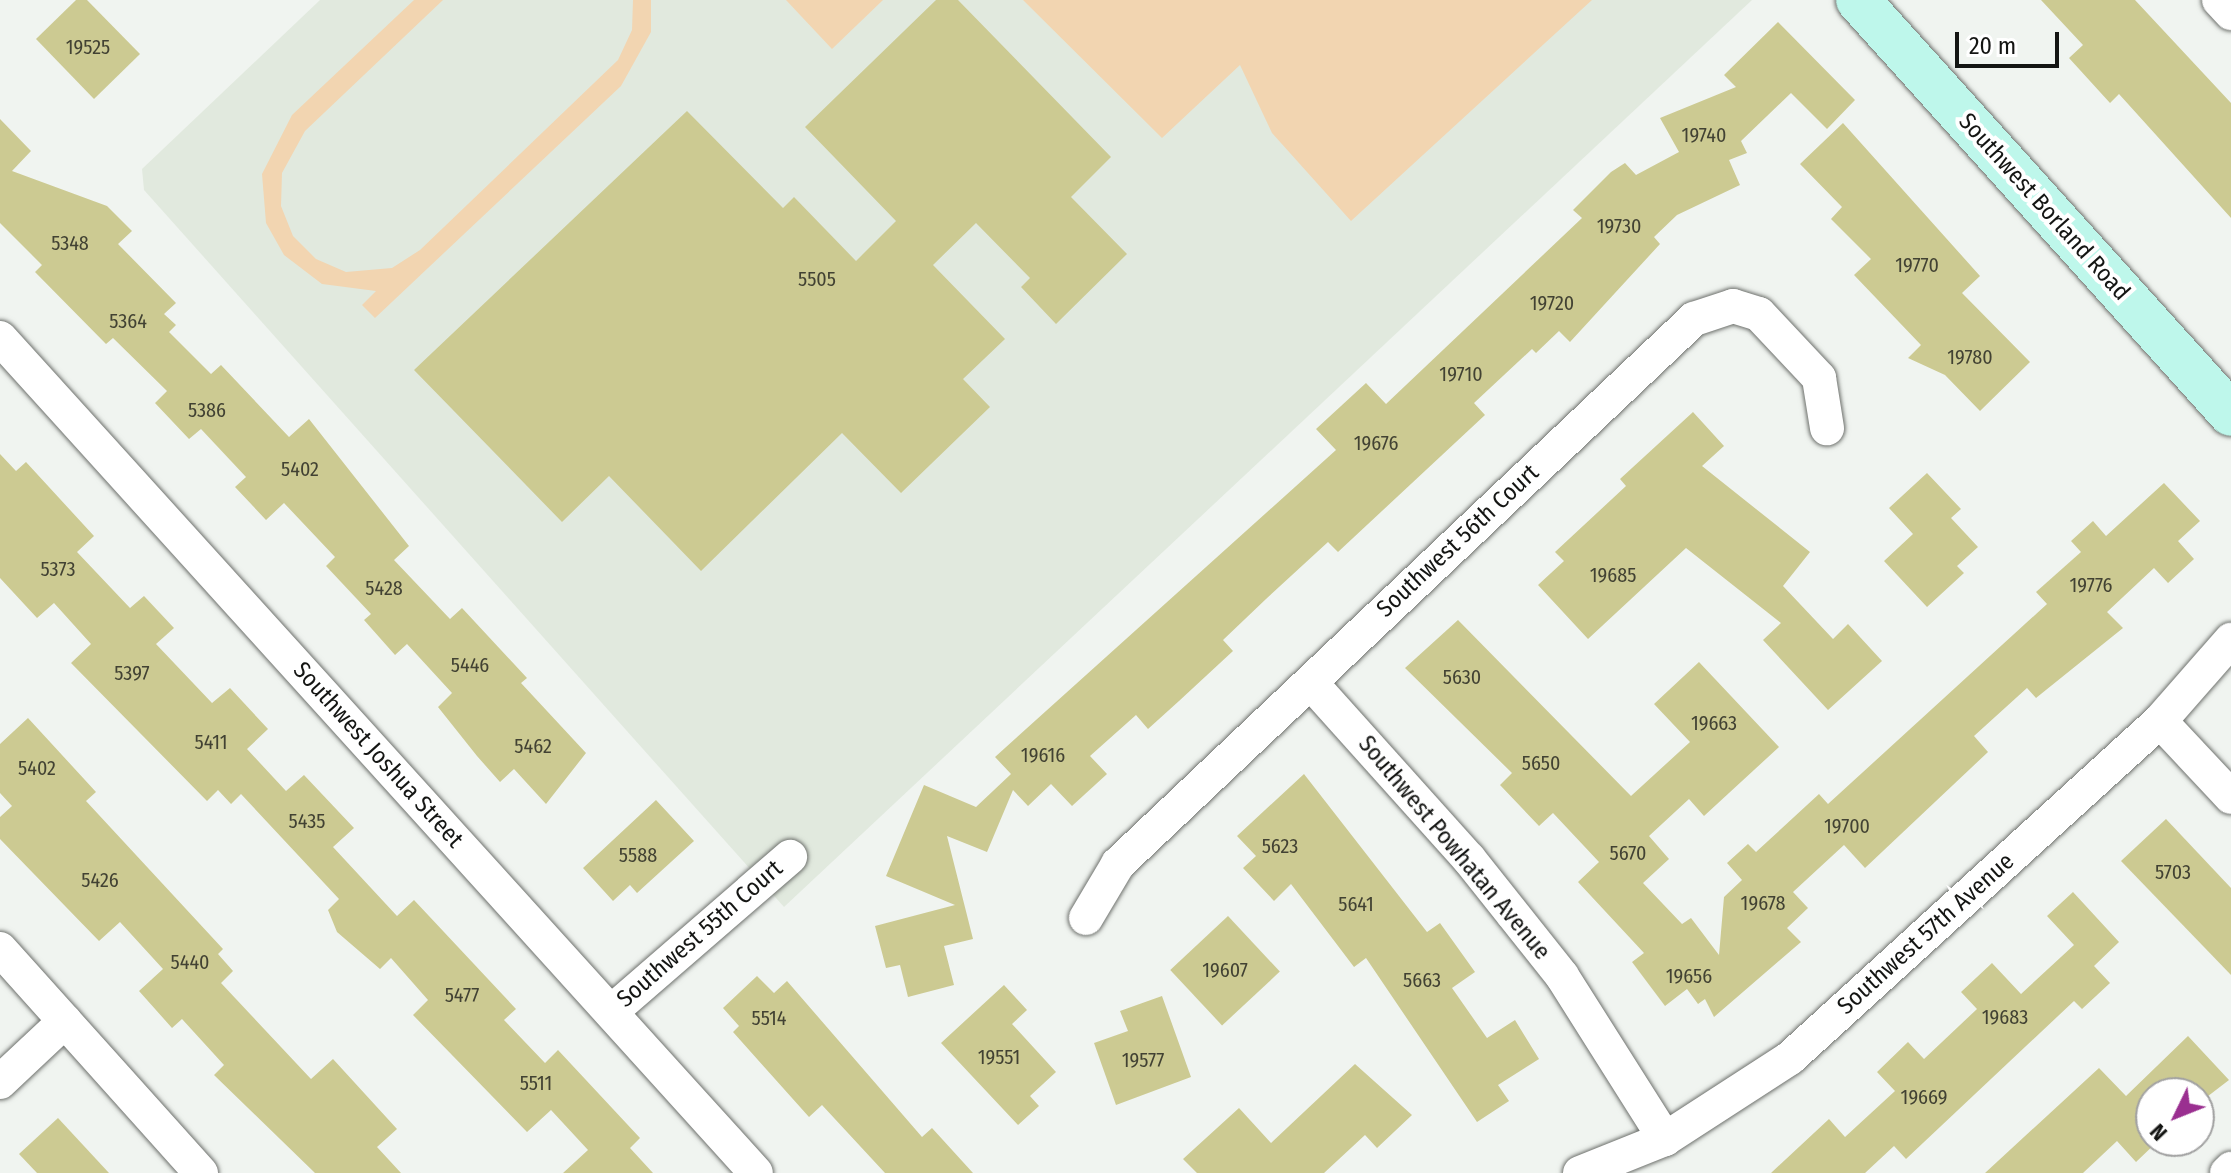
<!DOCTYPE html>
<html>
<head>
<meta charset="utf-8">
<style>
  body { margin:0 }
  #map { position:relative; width:2231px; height:1173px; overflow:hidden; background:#f0f4f0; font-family:"Fira Sans Condensed",sans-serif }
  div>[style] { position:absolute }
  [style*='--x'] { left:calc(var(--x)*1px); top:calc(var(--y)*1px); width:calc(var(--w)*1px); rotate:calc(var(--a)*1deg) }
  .built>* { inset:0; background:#e1e9de }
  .green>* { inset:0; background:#f2d5b1 }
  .building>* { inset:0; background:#ccca92; transform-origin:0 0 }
  .roads { filter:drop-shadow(0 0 2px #6e716d) drop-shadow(0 0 2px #6e716d) }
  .street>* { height:34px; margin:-17px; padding:0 17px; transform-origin:17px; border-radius:17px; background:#fff }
  .secondary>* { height:44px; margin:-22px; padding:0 22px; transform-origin:22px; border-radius:22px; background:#bef7eb }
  span { translate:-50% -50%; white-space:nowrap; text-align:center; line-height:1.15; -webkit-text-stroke:8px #fff; paint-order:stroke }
  .number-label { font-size:20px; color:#424233 }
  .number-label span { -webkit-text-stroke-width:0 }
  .street-label { font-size:24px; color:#141513 }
  .north { position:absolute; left:2135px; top:1077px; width:80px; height:80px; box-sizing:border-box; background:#fff; border:2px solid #a1a1a1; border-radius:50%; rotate:227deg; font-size:22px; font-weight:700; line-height:32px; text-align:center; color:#141513 }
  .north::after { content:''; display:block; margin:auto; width:28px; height:36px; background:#9a2f90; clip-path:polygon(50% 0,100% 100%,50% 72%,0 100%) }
  .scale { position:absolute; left:1955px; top:32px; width:104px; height:36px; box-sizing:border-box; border:4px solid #141513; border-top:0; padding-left:10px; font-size:24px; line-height:28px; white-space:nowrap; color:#141513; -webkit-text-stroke:6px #fff; paint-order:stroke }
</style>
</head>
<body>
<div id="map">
  <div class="built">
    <div style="clip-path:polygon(320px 0,1752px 0,784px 907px,144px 190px,142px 169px)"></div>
  </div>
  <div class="green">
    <div style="clip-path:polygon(414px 0,443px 0,305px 131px,282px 173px,281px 206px,293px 236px,316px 259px,346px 272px,392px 268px,420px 250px,618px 60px,632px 30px,633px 0,651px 0,651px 32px,621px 86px,375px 318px,362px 305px,376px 291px,322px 284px,284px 255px,266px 223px,262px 174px,292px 115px)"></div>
    <div style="clip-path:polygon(786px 0,883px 0,832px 49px)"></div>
    <div style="clip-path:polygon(1023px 0,1592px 0,1351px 221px,1272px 133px,1240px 65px,1162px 138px)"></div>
  </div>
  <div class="building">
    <div style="clip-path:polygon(76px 0,87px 0,140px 54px,94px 99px,36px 39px)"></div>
    <div style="clip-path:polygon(936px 0,958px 0,1111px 157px,1071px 197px,1127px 254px,1056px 324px,1021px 287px,1030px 278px,976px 223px,933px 265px,1005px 339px,963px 379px,990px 407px,901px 493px,842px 433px,701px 571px,609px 476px,562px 522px,414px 370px,687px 111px,783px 208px,794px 197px,856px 261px,896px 221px,805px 127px)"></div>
    <div style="clip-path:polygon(2041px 0,2135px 0,2231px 103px,2231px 218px,2119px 94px,2110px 103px,2069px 58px,2083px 45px)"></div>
    <div style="clip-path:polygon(1778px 22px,1855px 100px,1827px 129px,1791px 93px,1741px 141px,1747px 153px,1729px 160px,1740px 185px,1677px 215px,1654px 237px,1660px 244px,1570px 342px,1559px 331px,1536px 353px,1532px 349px,1474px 403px,1485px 415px,1338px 552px,1328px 542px,1266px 599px,1223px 640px,1233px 651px,1179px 701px,1148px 729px,1136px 715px,1090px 756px,1107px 774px,1072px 806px,1051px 784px,1028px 806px,1013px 790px,987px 852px,947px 836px,973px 939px,944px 946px,954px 985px,908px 997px,900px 965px,886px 968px,875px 926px,955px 905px,886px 876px,924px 785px,976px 807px,1011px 774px,995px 757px,1336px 450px,1316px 429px,1366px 383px,1386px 404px,1582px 218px,1573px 210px,1611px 172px,1625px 163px,1636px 175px,1679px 152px,1660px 118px,1736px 87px,1724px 75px)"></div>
    <div style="clip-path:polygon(0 119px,31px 151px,12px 171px,107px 206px,132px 231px,118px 244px,176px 303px,164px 314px,176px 325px,169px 332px,211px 374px,221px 365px,289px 437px,309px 419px,409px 546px,394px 560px,450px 619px,462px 608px,527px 678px,521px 683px,586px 753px,546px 804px,514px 769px,500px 782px,477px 756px,438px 707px,452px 693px,407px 644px,395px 655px,364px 620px,371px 614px,326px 566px,335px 557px,284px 503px,266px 520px,235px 487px,246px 477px,201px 429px,189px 439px,155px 403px,167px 391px,113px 338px,106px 344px,35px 272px,42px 265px,0 223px)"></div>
    <div style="clip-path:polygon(1843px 123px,1980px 276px,1962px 293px,2030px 362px,1980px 411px,1945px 375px,1908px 358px,1921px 345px,1854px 275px,1871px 259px,1831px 219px,1842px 207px,1800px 164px)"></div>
    <div style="clip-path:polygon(1693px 412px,1724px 446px,1702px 466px,1810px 552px,1783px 586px,1833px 639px,1848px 624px,1882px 661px,1828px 710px,1763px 640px,1781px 623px,1686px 548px,1588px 639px,1538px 585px,1564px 561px,1555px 552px,1626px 486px,1620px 479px)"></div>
    <div style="clip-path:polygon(0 454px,16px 471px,26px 462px,94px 536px,77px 552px,130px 608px,144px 596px,174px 628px,156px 644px,212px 703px,230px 688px,268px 729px,247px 749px,286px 791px,304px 775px,354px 828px,333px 847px,397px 916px,414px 900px,516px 1009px,504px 1020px,545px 1063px,558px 1050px,640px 1138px,630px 1148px,653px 1173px,563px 1173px,588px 1150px,551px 1110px,527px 1132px,413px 1015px,428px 1000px,391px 958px,380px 969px,337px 932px,328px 910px,339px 899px,241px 794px,231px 804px,218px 790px,207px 801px,71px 663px,91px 644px,54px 603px,37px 618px,0 578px)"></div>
    <div style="clip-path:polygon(1927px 473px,1961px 509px,1951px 518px,1978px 547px,1957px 566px,1964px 573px,1927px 607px,1884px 561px,1913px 534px,1889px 508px)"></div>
    <div style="clip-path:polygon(2164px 483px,2200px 521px,2178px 541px,2194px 559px,2168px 583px,2154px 568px,2107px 612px,2123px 628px,2036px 698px,2027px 688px,1974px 736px,1988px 752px,1865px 868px,1844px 845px,1793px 892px,1808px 908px,1787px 928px,1801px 942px,1714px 1017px,1705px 999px,1698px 1004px,1687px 989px,1665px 1006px,1632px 962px,1644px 953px,1578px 882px,1599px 862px,1553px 813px,1539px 826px,1500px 785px,1512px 773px,1405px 668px,1458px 620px,1631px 796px,1690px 742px,1654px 704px,1699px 662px,1779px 747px,1704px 816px,1689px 799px,1649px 836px,1669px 859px,1643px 883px,1682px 924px,1691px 918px,1719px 955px,1724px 897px,1742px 880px,1727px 863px,1748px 844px,1756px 852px,1819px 794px,1828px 804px,2047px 604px,2036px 592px,2081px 552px,2071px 541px,2093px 521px,2106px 536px)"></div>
    <div style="clip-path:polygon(28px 718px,96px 792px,86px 801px,223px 949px,218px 954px,233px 971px,221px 983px,311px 1079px,333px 1059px,397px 1129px,377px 1147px,401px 1173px,315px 1173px,214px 1075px,224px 1065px,182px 1019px,172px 1028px,139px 991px,163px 969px,120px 922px,99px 941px,0 839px,0 817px,12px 806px,0 793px,0 744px)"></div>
    <div style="clip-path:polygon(1304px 774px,1427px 932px,1440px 923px,1475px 972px,1452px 988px,1487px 1038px,1515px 1020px,1539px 1059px,1498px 1085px,1509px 1101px,1477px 1122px,1366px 958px,1354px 967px,1291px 884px,1274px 901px,1243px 868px,1256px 856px,1237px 836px)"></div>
    <div style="clip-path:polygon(656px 800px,694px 841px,637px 893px,630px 885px,613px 901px,583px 868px)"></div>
    <div style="clip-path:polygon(2166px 819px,2231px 888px,2231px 975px,2121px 861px)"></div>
    <div style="clip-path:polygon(2073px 892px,2119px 942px,2094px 966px,2110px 983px,2082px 1009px,2074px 1001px,1906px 1159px,1894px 1146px,1865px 1173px,1771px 1173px,1829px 1119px,1845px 1137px,1895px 1091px,1877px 1072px,1908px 1042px,1924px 1059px,1977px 1009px,1961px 992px,1992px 963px,2021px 994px,2074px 945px,2047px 916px)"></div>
    <div style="left:1228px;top:916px;width:76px;height:79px;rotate:47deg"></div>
    <div style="clip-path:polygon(757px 976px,774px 993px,787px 981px,922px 1137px,932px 1128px,973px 1173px,885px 1173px,822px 1105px,809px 1117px,733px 1032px,739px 1026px,723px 1008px)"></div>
    <div style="clip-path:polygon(1004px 985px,1027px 1010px,1012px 1024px,1056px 1072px,1030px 1096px,1039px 1106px,1018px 1125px,941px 1043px)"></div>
    <div style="clip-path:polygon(1162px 996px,1191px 1077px,1116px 1105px,1094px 1043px,1128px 1031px,1120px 1011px)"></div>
    <div style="clip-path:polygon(2188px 1036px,2229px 1080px,2199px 1103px,2199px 1093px,2151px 1093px,2151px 1141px,2158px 1141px,2136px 1162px,2117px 1141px,2083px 1173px,1985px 1173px,2099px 1068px,2126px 1096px)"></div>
    <div style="clip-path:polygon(1355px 1064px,1412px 1115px,1377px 1148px,1365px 1135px,1324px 1173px,1197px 1173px,1183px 1159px,1239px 1108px,1271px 1143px)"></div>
    <div style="clip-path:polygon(58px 1118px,109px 1173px,37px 1173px,19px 1154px)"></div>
  </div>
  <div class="roads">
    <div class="street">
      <div style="--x:2219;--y:0;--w:18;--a:47"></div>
      <div style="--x:0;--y:338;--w:1126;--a:47.84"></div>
      <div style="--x:1312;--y:684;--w:235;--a:48.1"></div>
      <div style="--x:1469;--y:859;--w:149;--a:51.5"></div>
      <div style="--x:1562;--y:976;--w:193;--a:57.7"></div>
      <div style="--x:2160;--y:721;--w:104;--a:46.9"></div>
      <div style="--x:1086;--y:918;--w:63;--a:-59.3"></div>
      <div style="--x:1118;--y:864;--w:793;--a:-43.42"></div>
      <div style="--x:1694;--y:319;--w:41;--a:-18.4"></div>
      <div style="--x:1733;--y:306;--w:27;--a:17"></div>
      <div style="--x:1759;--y:314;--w:88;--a:46.8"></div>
      <div style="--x:1819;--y:378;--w:51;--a:80.9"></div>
      <div style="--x:0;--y:949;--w:301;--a:48.1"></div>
      <div style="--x:611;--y:1012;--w:237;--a:-40.9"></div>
      <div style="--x:0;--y:1082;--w:89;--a:-43.2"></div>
      <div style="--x:1580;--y:1173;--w:92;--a:-21.8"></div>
      <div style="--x:1665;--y:1139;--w:149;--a:-32.9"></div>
      <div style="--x:1790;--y:1058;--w:500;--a:-42.33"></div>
      <div style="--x:2160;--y:721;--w:108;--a:-48.8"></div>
      <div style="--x:2227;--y:1173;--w:6;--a:-45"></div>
    </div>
    <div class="secondary">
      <div style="--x:1858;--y:0;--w:557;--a:47.98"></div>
    </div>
  </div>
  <div class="number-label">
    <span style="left:88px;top:47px">19525</span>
    <span style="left:1704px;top:135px">19740</span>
    <span style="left:1619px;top:226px">19730</span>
    <span style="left:70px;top:243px">5348</span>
    <span style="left:1917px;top:265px">19770</span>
    <span style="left:817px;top:279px">5505</span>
    <span style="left:1552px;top:303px">19720</span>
    <span style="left:128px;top:321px">5364</span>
    <span style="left:1970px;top:357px">19780</span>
    <span style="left:1461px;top:374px">19710</span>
    <span style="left:207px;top:410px">5386</span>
    <span style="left:1376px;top:443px">19676</span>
    <span style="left:300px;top:469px">5402</span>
    <span style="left:58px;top:569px">5373</span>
    <span style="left:1613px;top:575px">19685</span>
    <span style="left:2091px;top:585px">19776</span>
    <span style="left:384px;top:588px">5428</span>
    <span style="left:470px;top:665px">5446</span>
    <span style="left:132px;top:673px">5397</span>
    <span style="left:1462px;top:677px">5630</span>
    <span style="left:1714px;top:723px">19663</span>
    <span style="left:211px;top:742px">5411</span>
    <span style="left:533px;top:746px">5462</span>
    <span style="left:1043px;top:755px">19616</span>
    <span style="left:1541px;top:763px">5650</span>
    <span style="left:37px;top:768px">5402</span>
    <span style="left:307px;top:821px">5435</span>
    <span style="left:1847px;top:826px">19700</span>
    <span style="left:1280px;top:846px">5623</span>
    <span style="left:1628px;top:853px">5670</span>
    <span style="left:638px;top:855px">5588</span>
    <span style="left:2173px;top:872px">5703</span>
    <span style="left:100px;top:880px">5426</span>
    <span style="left:1763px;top:903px">19678</span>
    <span style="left:1356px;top:904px">5641</span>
    <span style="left:190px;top:962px">5440</span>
    <span style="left:1225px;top:970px">19607</span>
    <span style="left:1689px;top:976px">19656</span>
    <span style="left:1422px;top:980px">5663</span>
    <span style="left:462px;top:995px">5477</span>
    <span style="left:2005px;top:1017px">19683</span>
    <span style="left:769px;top:1018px">5514</span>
    <span style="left:999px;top:1057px">19551</span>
    <span style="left:1143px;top:1060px">19577</span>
    <span style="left:536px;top:1083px">5511</span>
    <span style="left:1924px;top:1097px">19669</span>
  </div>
  <div class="street-label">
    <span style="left:2044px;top:207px;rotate:48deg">Southwest Borland Road</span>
    <span style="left:1458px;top:541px;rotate:-43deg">Southwest 56th Court</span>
    <span style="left:378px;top:755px;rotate:48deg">Southwest Joshua Street</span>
    <span style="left:1454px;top:848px;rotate:50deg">Southwest Powhatan Avenue</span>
    <span style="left:700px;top:934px;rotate:-41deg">Southwest 55th Court</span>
    <span style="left:1926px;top:934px;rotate:-42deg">Southwest 57th Avenue</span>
  </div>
  <div class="north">N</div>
  <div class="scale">20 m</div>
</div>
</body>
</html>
